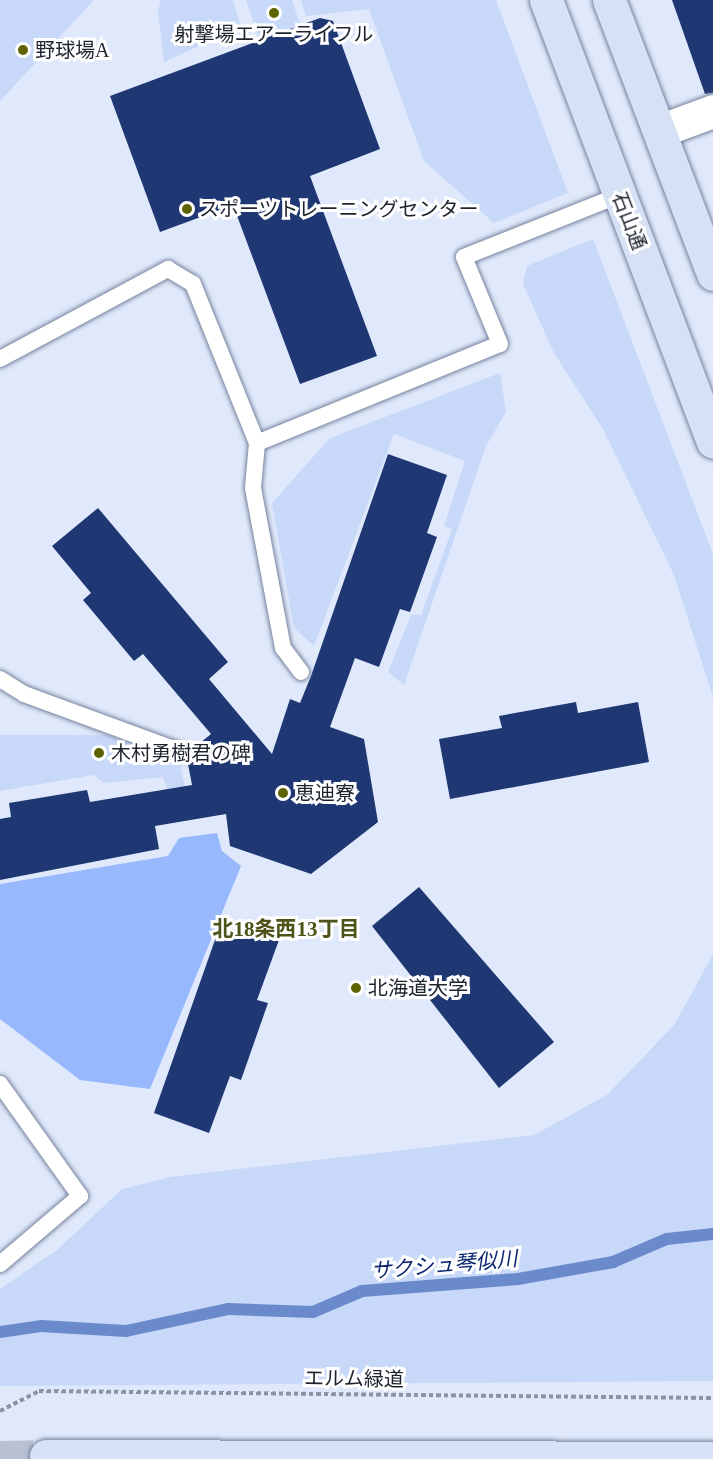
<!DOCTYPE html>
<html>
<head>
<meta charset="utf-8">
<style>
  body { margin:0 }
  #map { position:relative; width:713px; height:1459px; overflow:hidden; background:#e0e9fb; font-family:"Times New Roman","Noto Sans JP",serif }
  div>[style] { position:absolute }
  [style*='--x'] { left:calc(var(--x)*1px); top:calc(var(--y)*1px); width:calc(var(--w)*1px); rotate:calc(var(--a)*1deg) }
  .green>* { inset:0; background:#c7d8f9 }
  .forest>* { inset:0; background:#97b8fd }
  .stream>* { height:12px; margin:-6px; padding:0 6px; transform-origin:6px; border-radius:6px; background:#6b8acc }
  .building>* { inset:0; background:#1f3772 }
  .secondary-tunnel>* { height:33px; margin-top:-16.5px; transform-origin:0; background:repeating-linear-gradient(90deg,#b9c2d2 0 33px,transparent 0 49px) }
  .path>* { height:4px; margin-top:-2px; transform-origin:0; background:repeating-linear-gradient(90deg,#8b93a2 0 4.5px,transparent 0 7.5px) }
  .roads { filter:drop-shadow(0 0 2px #76839d) drop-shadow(0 0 2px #76839d) }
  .lane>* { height:16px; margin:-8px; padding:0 8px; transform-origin:8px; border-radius:8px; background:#fff }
  .street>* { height:33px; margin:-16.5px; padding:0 16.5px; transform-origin:16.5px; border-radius:16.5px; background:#fff }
  .secondary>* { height:33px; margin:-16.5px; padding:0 16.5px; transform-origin:16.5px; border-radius:16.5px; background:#d6e1f6 }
  .dots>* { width:16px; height:16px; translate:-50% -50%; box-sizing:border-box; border:3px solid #fff; border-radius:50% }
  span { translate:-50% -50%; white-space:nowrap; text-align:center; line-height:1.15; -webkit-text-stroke:6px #fff; paint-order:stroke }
  .poi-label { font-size:20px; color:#1e242e }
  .left { translate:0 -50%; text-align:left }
  .street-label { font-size:20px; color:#1e242e }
  .neighbourhood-label { font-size:21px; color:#4e5319; font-weight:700 }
  .water-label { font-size:21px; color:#0a2571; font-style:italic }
</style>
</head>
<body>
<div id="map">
  <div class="green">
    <div style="clip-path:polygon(0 0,94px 0,0 101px)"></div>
    <div style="clip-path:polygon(161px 0,233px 0,241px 27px,164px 62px,158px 11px)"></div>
    <div style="clip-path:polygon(246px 0,292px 0,301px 27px,260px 41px)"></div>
    <div style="clip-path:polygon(301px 0,496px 0,568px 193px,494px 223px,424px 161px,369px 9px,306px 16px)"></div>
    <div style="clip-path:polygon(593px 239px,713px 554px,713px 697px,674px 575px,603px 429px,554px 353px,523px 284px,527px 266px)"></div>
    <div style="clip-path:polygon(500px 373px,506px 412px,486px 446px,404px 685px,388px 672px,411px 615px,421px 615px,452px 529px,444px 526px,465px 461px,394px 434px,314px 646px,294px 628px,272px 503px,330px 438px)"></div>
    <div style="clip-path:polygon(0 735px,106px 735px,179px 758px,187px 798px,172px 801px,163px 777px,104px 783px,94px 775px,0 791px)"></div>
    <div style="clip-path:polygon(713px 954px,713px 1381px,0 1386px,0 1289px,57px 1250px,122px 1189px,170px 1177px,534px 1135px,607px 1095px,675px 1024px)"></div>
  </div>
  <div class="forest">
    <div style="clip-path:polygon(217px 833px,222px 851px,241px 866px,150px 1089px,80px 1080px,0 1019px,0 884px,168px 856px,179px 838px)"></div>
  </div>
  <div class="stream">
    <div style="--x:0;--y:1332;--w:41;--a:-8.3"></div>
    <div style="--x:41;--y:1326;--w:85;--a:3.4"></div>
    <div style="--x:126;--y:1331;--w:104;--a:-12.2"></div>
    <div style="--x:228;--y:1309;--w:85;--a:2"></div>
    <div style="--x:313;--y:1312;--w:53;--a:-23.2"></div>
    <div style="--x:362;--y:1291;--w:156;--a:-4.4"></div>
    <div style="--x:518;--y:1279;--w:97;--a:-10.1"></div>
    <div style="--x:613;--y:1262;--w:59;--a:-23.1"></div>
    <div style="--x:667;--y:1239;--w:46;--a:-6.2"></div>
  </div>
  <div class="building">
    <div style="clip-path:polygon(672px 0,713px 0,713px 93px,705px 94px)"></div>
    <div style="clip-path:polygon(320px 18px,333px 21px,380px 149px,310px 176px,377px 356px,300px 384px,233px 205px,160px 232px,110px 96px)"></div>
    <div style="clip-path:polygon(388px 454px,447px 475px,427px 533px,437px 537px,410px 612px,400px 609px,379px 667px,355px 658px,330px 727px,364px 739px,378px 822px,311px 874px,230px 846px,226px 814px,155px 826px,159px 849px,0 880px,0 819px,11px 817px,9px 803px,87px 790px,90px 802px,192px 785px,188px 764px,197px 758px,195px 747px,211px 734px,143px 654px,134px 661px,83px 600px,91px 593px,52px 546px,98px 508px,228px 662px,209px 679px,272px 754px,290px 699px,300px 703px,311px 676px)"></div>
    <div style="clip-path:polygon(576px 702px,578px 713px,638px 702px,649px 762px,450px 799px,439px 739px,502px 728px,499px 716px)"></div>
    <div style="clip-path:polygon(419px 887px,554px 1042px,499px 1088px,372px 926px)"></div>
    <div style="clip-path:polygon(222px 920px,279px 940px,257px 1000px,268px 1003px,241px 1080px,230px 1076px,209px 1133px,154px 1113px)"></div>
  </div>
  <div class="secondary-tunnel">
    <div style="--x:0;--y:1457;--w:46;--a:-1.2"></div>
  </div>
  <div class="path">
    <div style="--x:0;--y:1411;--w:44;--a:-27.1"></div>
    <div style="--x:39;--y:1391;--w:674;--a:0.6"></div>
  </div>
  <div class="roads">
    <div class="lane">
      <div style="--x:0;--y:359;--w:191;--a:-28.2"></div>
      <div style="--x:168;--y:269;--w:29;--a:31"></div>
      <div style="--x:193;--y:284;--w:171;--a:68.1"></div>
      <div style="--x:257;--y:443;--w:262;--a:-22.2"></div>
      <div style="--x:500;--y:344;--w:94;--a:-112.5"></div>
      <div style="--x:464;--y:257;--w:168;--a:-21.7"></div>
      <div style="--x:257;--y:443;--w:45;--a:95.1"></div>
      <div style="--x:253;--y:488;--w:163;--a:79.4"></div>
      <div style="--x:283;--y:648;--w:30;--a:53"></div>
      <div style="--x:0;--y:679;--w:28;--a:32"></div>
      <div style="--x:24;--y:694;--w:174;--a:20.2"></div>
      <div style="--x:0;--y:1084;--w:138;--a:54.5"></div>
      <div style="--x:80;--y:1196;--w:105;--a:139.6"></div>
    </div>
    <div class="street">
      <div style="--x:659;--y:131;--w:58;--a:-20.3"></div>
    </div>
    <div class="secondary">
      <div style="--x:546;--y:0;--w:472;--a:69.3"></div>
      <div style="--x:609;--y:0;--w:293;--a:69.2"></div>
      <div style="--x:46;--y:1456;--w:667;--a:0.17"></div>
    </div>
  </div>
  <div class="dots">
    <div style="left:274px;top:13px;background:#5c6300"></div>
    <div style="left:23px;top:50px;background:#5c6300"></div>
    <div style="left:187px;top:209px;background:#5c6300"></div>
    <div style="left:99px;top:753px;background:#5c6300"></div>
    <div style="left:283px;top:793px;background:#5c6300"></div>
    <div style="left:356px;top:988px;background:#5c6300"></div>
  </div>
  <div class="poi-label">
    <span style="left:274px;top:34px">射撃場エアーライフル</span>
    <span class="left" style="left:35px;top:50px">野球場A</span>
    <span class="left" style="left:199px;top:209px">スポーツトレーニングセンター</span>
    <span class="left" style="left:111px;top:753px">木村勇樹君の碑</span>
    <span class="left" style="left:295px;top:793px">恵迪寮</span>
    <span class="left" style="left:368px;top:988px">北海道大学</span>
  </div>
  <div class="street-label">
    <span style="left:629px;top:221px;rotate:69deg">石山通</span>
    <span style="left:354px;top:1379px;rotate:1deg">エルム緑道</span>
  </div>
  <div class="neighbourhood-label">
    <span style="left:286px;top:929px">北18条西13丁目</span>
  </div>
  <div class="water-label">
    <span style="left:444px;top:1265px;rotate:-5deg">サクシュ琴似川</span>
  </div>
</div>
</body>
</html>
